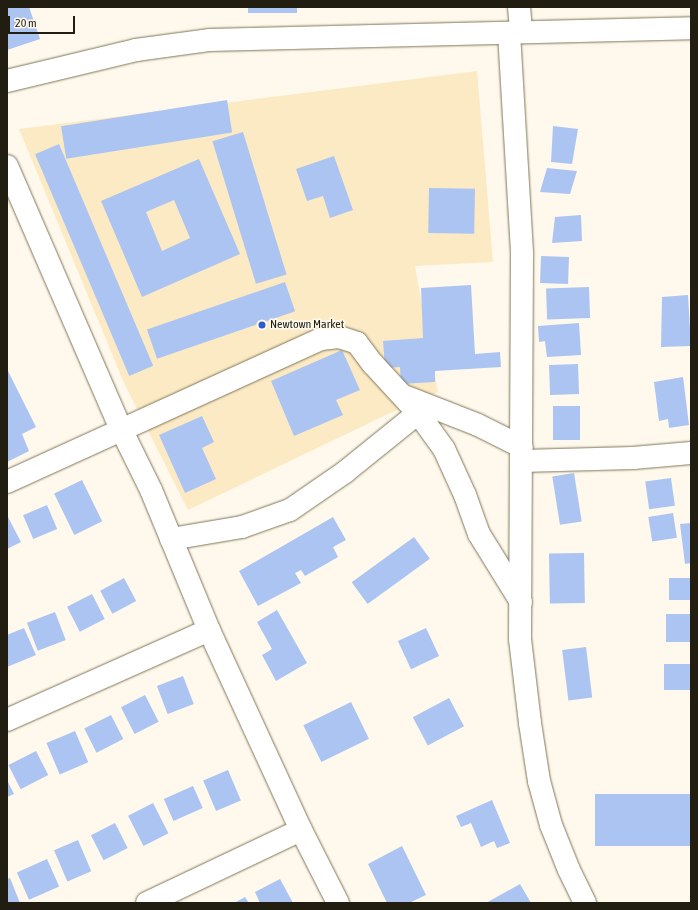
<!DOCTYPE html>
<html>
<head>
<meta charset="utf-8">
<style>
  body { margin:0 }
  #map { position:relative; width:698px; height:910px; overflow:hidden; background:#fef9ec; font-family:"Asap Condensed",sans-serif }
  div>[style] { position:absolute }
  [style*='--x'] { left:calc(var(--x)*1px); top:calc(var(--y)*1px); width:calc(var(--w)*1px); rotate:calc(var(--a)*1deg) }
  .built>* { inset:0; background:#fbeac4 }
  .building>* { inset:0; background:#acc4f1; transform-origin:0 0 }
  .roads { filter:drop-shadow(0 0 1px #807559) drop-shadow(0 0 1px #807559) }
  .minor>* { height:22px; margin:-11px; padding:0 11px; transform-origin:11px; border-radius:11px; background:#fff }
  .dots>* { width:11px; height:11px; translate:-50% -50%; box-sizing:border-box; border:2px solid #fef9ec; border-radius:50% }
  span { translate:-50% -50%; white-space:nowrap; text-align:center; line-height:1.15; -webkit-text-stroke:3.5px #fef9ec; paint-order:stroke }
  .poi-label { font-size:12px; color:#211d11 }
  .left { translate:0 -50%; text-align:left }
  .frame { position:absolute; inset:0; border:8px solid #211d11; pointer-events:none }
  .scale { position:absolute; left:8px; top:16px; width:67px; height:18px; box-sizing:border-box; border:2px solid #211d11; border-top:0; padding-left:5px; font-size:12px; line-height:14px; white-space:nowrap; color:#211d11; -webkit-text-stroke:3px #fef9ec; paint-order:stroke }
</style>
</head>
<body>
<div id="map">
  <div class="built">
    <div style="clip-path:polygon(477px 71px,493px 262px,415px 266px,438px 392px,384px 416px,188px 510px,124px 383px,19px 129px)"></div>
  </div>
  <div class="building">
    <div style="clip-path:polygon(7px 7px,29px 7px,40px 39px,7px 50px)"></div>
    <div style="left:248px;top:7px;width:49px;height:6px"></div>
    <div style="left:227px;top:100px;width:33px;height:168px;rotate:81deg"></div>
    <div style="clip-path:polygon(553px 126px,578px 129px,572px 164px,551px 162px)"></div>
    <div style="left:243px;top:132px;width:149px;height:32px;rotate:73deg"></div>
    <div style="left:59px;top:144px;width:241px;height:26px;rotate:67deg"></div>
    <div style="clip-path:polygon(334px 156px,353px 210px,330px 218px,323px 196px,307px 201px,296px 169px)"></div>
    <div style="clip-path:polygon(evenodd,199px 159px,240px 254px,142px 297px,101px 201px,199px 159px,174px 200px,190px 238px,162px 251px,146px 212px,174px 200px)"></div>
    <div style="clip-path:polygon(547px 168px,577px 171px,570px 194px,540px 192px)"></div>
    <div style="left:429px;top:188px;width:46px;height:45px;rotate:1deg"></div>
    <div style="clip-path:polygon(581px 215px,582px 241px,552px 243px,555px 217px)"></div>
    <div style="left:541px;top:256px;width:28px;height:27px;rotate:2deg"></div>
    <div style="left:285px;top:282px;width:31px;height:146px;rotate:71deg"></div>
    <div style="clip-path:polygon(471px 285px,475px 354px,500px 352px,501px 367px,435px 371px,435px 382px,401px 384px,400px 367px,385px 368px,383px 341px,423px 338px,421px 288px)"></div>
    <div style="left:589px;top:287px;width:31px;height:43px;rotate:88deg"></div>
    <div style="clip-path:polygon(688px 295px,691px 346px,661px 347px,662px 297px)"></div>
    <div style="clip-path:polygon(579px 323px,581px 355px,547px 357px,545px 341px,539px 342px,538px 326px)"></div>
    <div style="clip-path:polygon(342px 350px,360px 390px,336px 400px,343px 415px,294px 436px,271px 381px)"></div>
    <div style="left:578px;top:364px;width:30px;height:29px;rotate:88deg"></div>
    <div style="clip-path:polygon(7px 369px,36px 427px,22px 434px,29px 451px,7px 462px)"></div>
    <div style="clip-path:polygon(683px 377px,689px 425px,669px 428px,668px 419px,659px 421px,654px 382px)"></div>
    <div style="left:553px;top:406px;width:27px;height:34px"></div>
    <div style="clip-path:polygon(202px 416px,214px 442px,202px 448px,216px 479px,185px 493px,159px 435px)"></div>
    <div style="left:574px;top:473px;width:49px;height:22px;rotate:81deg"></div>
    <div style="left:671px;top:478px;width:28px;height:26px;rotate:82deg"></div>
    <div style="left:82px;top:480px;width:46px;height:31px;rotate:64deg"></div>
    <div style="left:47px;top:505px;width:26px;height:26px;rotate:67deg"></div>
    <div style="left:673px;top:513px;width:25px;height:25px;rotate:81deg"></div>
    <div style="clip-path:polygon(7px 517px,8px 517px,21px 542px,7px 549px)"></div>
    <div style="clip-path:polygon(333px 517px,346px 540px,333px 547px,338px 557px,305px 576px,301px 570px,295px 573px,301px 583px,258px 606px,239px 571px)"></div>
    <div style="clip-path:polygon(691px 523px,691px 563px,685px 564px,680px 524px)"></div>
    <div style="left:414px;top:537px;width:27px;height:77px;rotate:54deg"></div>
    <div style="left:584px;top:553px;width:50px;height:35px;rotate:89deg"></div>
    <div style="left:124px;top:578px;width:26px;height:27px;rotate:62deg"></div>
    <div style="left:669px;top:578px;width:22px;height:22px"></div>
    <div style="left:92px;top:594px;width:28px;height:28px;rotate:63deg"></div>
    <div style="clip-path:polygon(277px 610px,307px 663px,276px 681px,262px 655px,272px 649px,257px 622px)"></div>
    <div style="left:55px;top:612px;width:30px;height:30px;rotate:69deg"></div>
    <div style="left:691px;top:614px;width:28px;height:25px;rotate:90deg"></div>
    <div style="clip-path:polygon(24px 628px,36px 655px,7px 667px,7px 635px)"></div>
    <div style="left:426px;top:628px;width:31px;height:31px;rotate:65deg"></div>
    <div style="left:586px;top:647px;width:51px;height:24px;rotate:83deg"></div>
    <div style="left:691px;top:664px;width:26px;height:27px;rotate:90deg"></div>
    <div style="left:183px;top:676px;width:30px;height:28px;rotate:69deg"></div>
    <div style="left:145px;top:695px;width:30px;height:27px;rotate:63deg"></div>
    <div style="left:449px;top:698px;width:32px;height:41px;rotate:62deg"></div>
    <div style="left:351px;top:702px;width:41px;height:53px;rotate:64deg"></div>
    <div style="left:111px;top:715px;width:27px;height:30px;rotate:63deg"></div>
    <div style="left:75px;top:731px;width:34px;height:31px;rotate:67deg"></div>
    <div style="left:36px;top:751px;width:27px;height:31px;rotate:63deg"></div>
    <div style="left:228px;top:770px;width:33px;height:27px;rotate:67deg"></div>
    <div style="clip-path:polygon(7px 780px,14px 794px,7px 797px)"></div>
    <div style="left:193px;top:786px;width:24px;height:32px;rotate:66deg"></div>
    <div style="left:691px;top:794px;width:52px;height:96px;rotate:90deg"></div>
    <div style="clip-path:polygon(492px 800px,510px 843px,497px 848px,494px 841px,481px 847px,471px 823px,461px 827px,456px 816px)"></div>
    <div style="left:153px;top:803px;width:34px;height:28px;rotate:63deg"></div>
    <div style="left:115px;top:823px;width:28px;height:27px;rotate:63deg"></div>
    <div style="left:78px;top:840px;width:34px;height:26px;rotate:67deg"></div>
    <div style="clip-path:polygon(402px 846px,426px 895px,409px 903px,387px 903px,368px 864px)"></div>
    <div style="left:47px;top:859px;width:30px;height:33px;rotate:66deg"></div>
    <div style="clip-path:polygon(10px 878px,20px 903px,7px 903px,7px 879px)"></div>
    <div style="clip-path:polygon(280px 879px,293px 903px,260px 903px,255px 892px)"></div>
    <div style="clip-path:polygon(520px 884px,531px 903px,486px 903px)"></div>
    <div style="clip-path:polygon(245px 897px,249px 903px,234px 903px)"></div>
  </div>
  <div class="roads">
    <div class="minor">
      <div style="--x:519;--y:7;--w:25;--a:85"></div>
      <div style="--x:509;--y:33;--w:222;--a:86.6"></div>
      <div style="--x:522;--y:255;--w:384;--a:90.3"></div>
      <div style="--x:520;--y:639;--w:85;--a:83.2"></div>
      <div style="--x:530;--y:723;--w:59;--a:81.2"></div>
      <div style="--x:539;--y:781;--w:46;--a:74.7"></div>
      <div style="--x:551;--y:825;--w:48;--a:68.2"></div>
      <div style="--x:569;--y:870;--w:37;--a:64"></div>
      <div style="--x:7;--y:81;--w:133;--a:-13.5"></div>
      <div style="--x:136;--y:50;--w:75;--a:-7.7"></div>
      <div style="--x:210;--y:40;--w:481;--a:-1.4"></div>
      <div style="--x:7;--y:166;--w:287;--a:66.6"></div>
      <div style="--x:121;--y:429;--w:68;--a:63.8"></div>
      <div style="--x:151;--y:490;--w:152;--a:67.5"></div>
      <div style="--x:209;--y:630;--w:220;--a:65.3"></div>
      <div style="--x:301;--y:830;--w:82;--a:63.1"></div>
      <div style="--x:404;--y:396;--w:79;--a:21.4"></div>
      <div style="--x:478;--y:425;--w:49;--a:26.6"></div>
      <div style="--x:522;--y:461;--w:111;--a:-1.5"></div>
      <div style="--x:633;--y:458;--w:58;--a:-4.9"></div>
      <div style="--x:7;--y:482;--w:345;--a:-24.5"></div>
      <div style="--x:321;--y:339;--w:18;--a:-6"></div>
      <div style="--x:339;--y:337;--w:19;--a:18"></div>
      <div style="--x:357;--y:343;--w:26;--a:53"></div>
      <div style="--x:373;--y:364;--w:67;--a:47.4"></div>
      <div style="--x:418;--y:413;--w:44;--a:54.2"></div>
      <div style="--x:444;--y:449;--w:51;--a:65.5"></div>
      <div style="--x:465;--y:495;--w:41;--a:70.3"></div>
      <div style="--x:479;--y:534;--w:80;--a:58.3"></div>
      <div style="--x:171;--y:539;--w:72;--a:-9.6"></div>
      <div style="--x:242;--y:527;--w:51;--a:-19.5"></div>
      <div style="--x:290;--y:510;--w:67;--a:-34.6"></div>
      <div style="--x:345;--y:472;--w:94;--a:-38.9"></div>
      <div style="--x:7;--y:720;--w:221;--a:-24"></div>
      <div style="--x:147;--y:903;--w:170;--a:-25.4"></div>
    </div>
  </div>
  <div class="dots">
    <div style="left:262px;top:325px;background:#2d5dcc"></div>
  </div>
  <div class="poi-label">
    <span class="left" style="left:270px;top:325px">Newtown Market</span>
  </div>
  <div class="frame"></div>
  <div class="scale">20 m</div>
</div>
</body>
</html>
